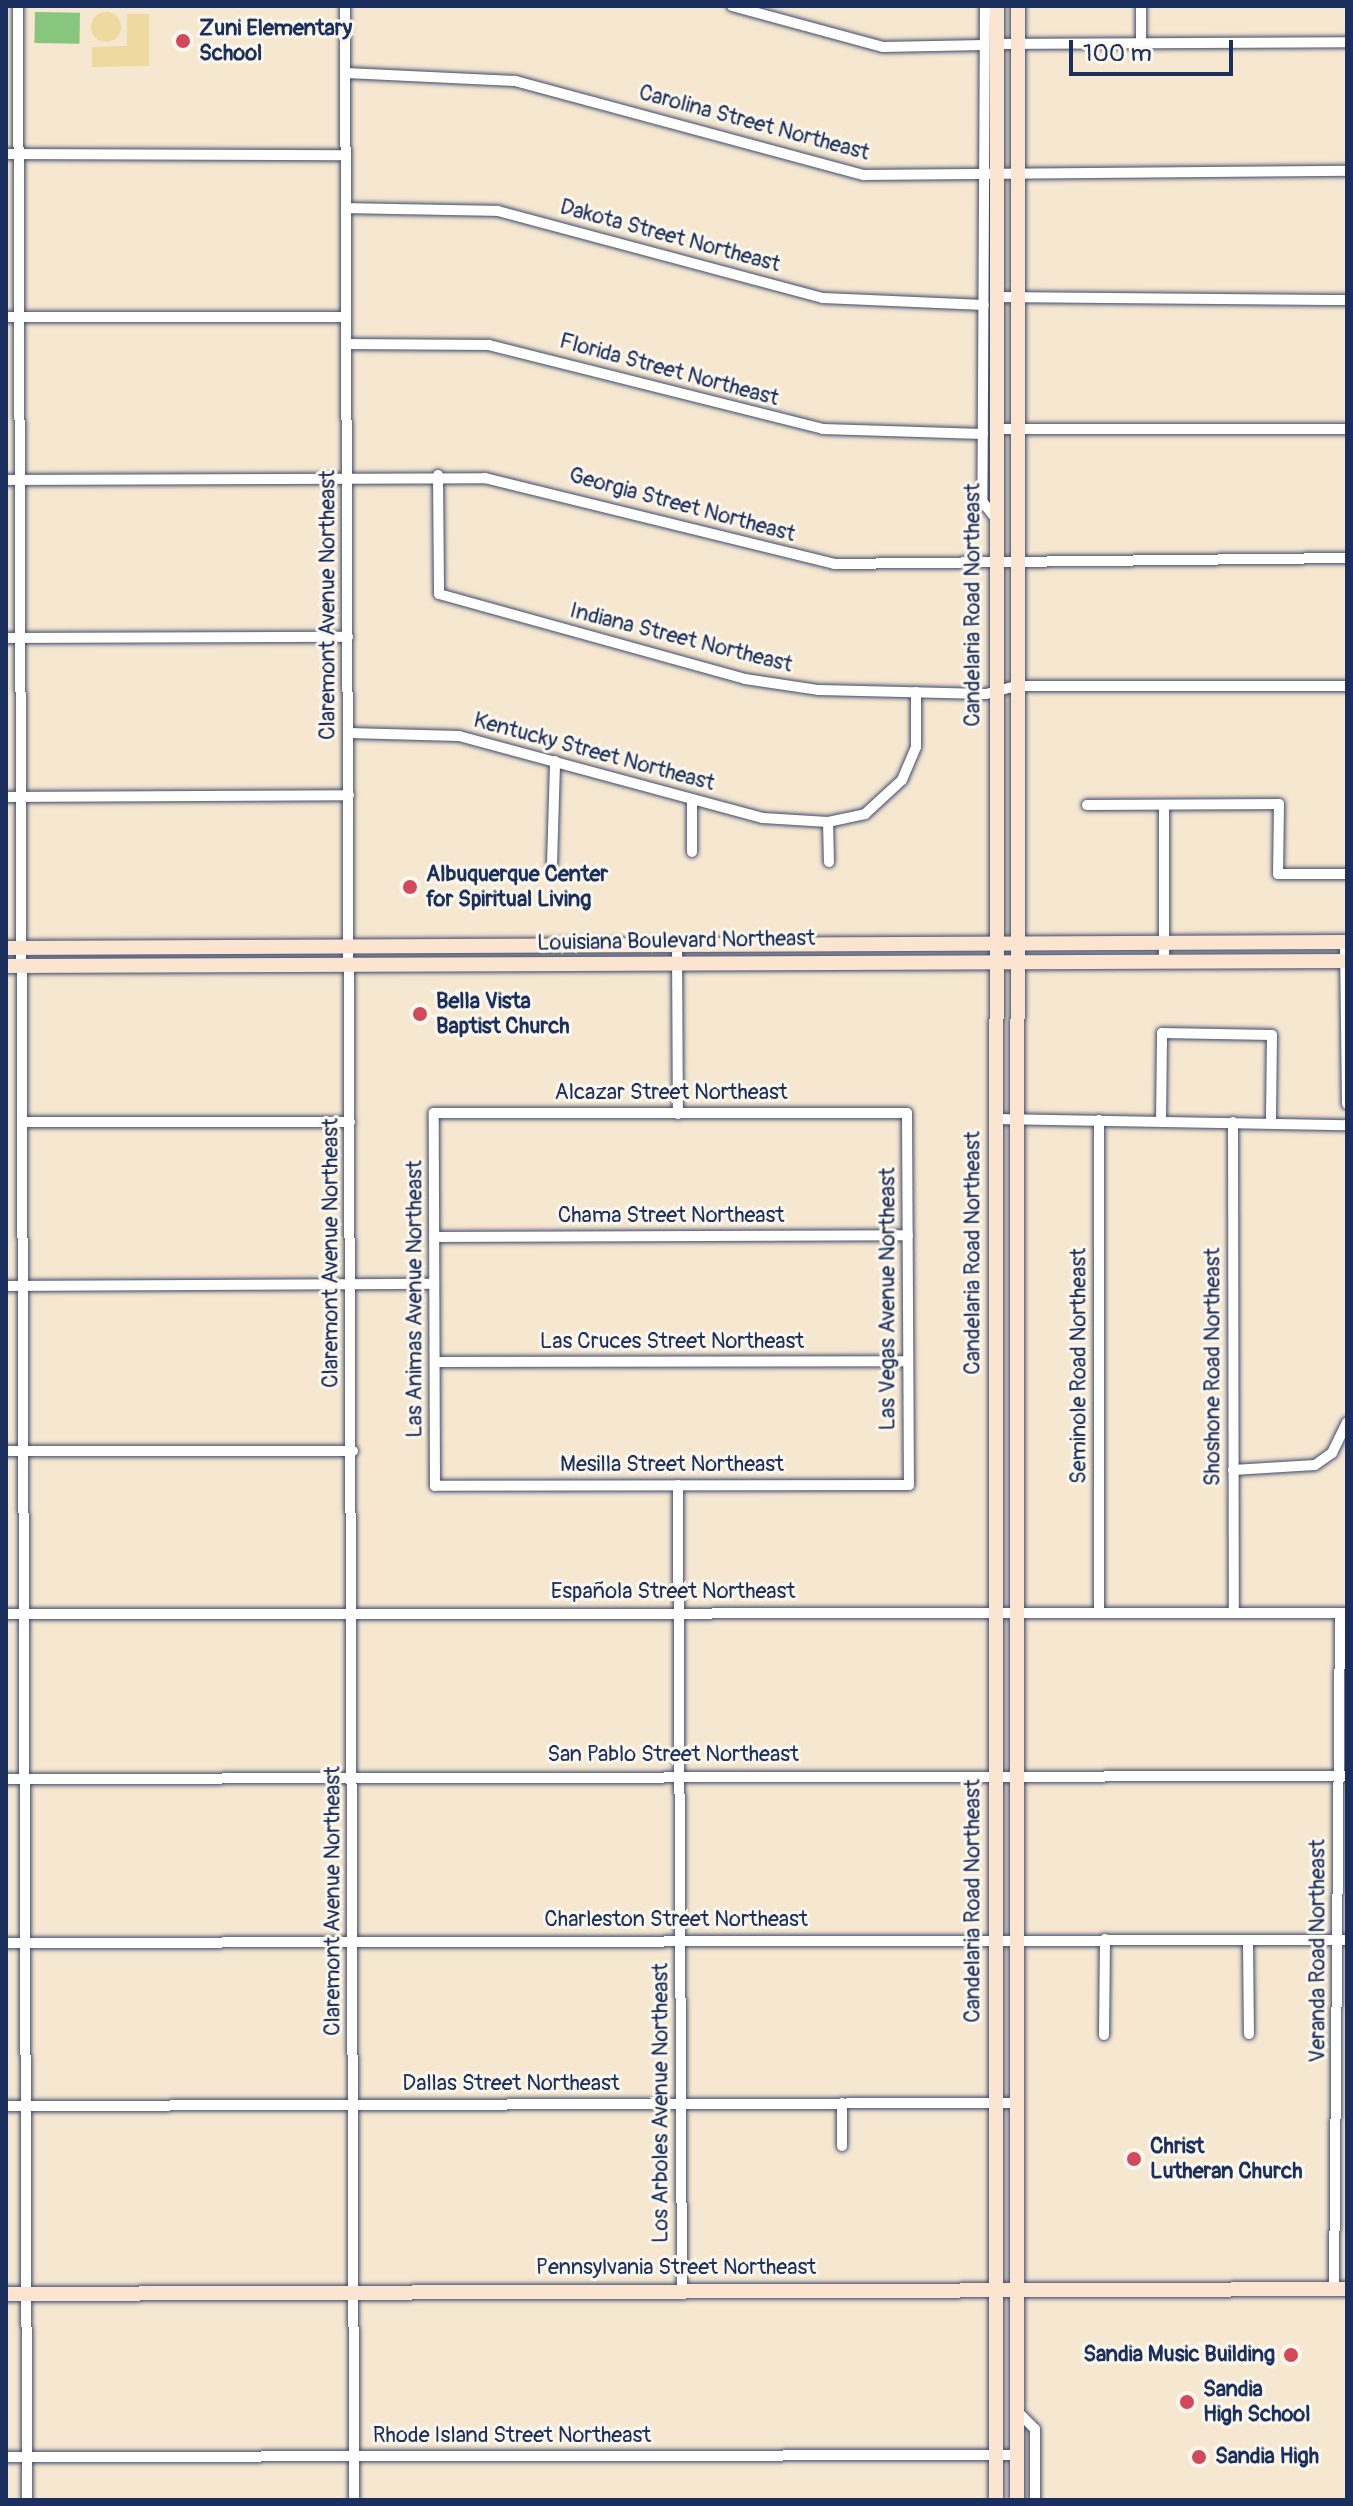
<!DOCTYPE html>
<html>
<head>
<meta charset="utf-8">
<style>
  body { margin:0 }
  #map { position:relative; width:1353px; height:2506px; overflow:hidden; background:#f6e7d0; font-family:Pangolin,sans-serif }
  div>[style] { position:absolute }
  [style*='--x'] { left:calc(var(--x)*1px); top:calc(var(--y)*1px); width:calc(var(--w)*1px); rotate:calc(var(--a)*1deg) }
  .green>* { inset:0; background:#87c67d; transform-origin:0 0 }
  .sand>* { inset:0; background:#eeda9e }
  .round { border-radius:50% }
  .roads { filter:drop-shadow(0 0 2px #3c4b6f) drop-shadow(0 0 2px #3c4b6f) }
  .street>* { height:10px; margin:-5px; padding:0 5px; transform-origin:5px; border-radius:5px; background:#fff }
  .secondary>* { height:14px; margin:-7px; padding:0 7px; transform-origin:7px; border-radius:7px; background:#fce5d0 }
  .dots>* { width:22px; height:22px; translate:-50% -50%; box-sizing:border-box; border:4px solid #fbf7ec; border-radius:50% }
  span { translate:-50% -50%; white-space:nowrap; text-align:center; line-height:1.15; -webkit-text-stroke:6px #fbf7ec; paint-order:stroke }
  .poi-label { font-size:22px; color:#1b2f5e; font-weight:700 }
  .left { translate:0 -50%; text-align:left }
  .right { translate:-100% -50%; text-align:right }
  .street-label { font-size:22px; color:#1b2f5e }
  .frame { position:absolute; inset:0; border:8px solid #1b2f5e; pointer-events:none }
  .scale { position:absolute; left:1069px; top:40px; width:164px; height:36px; box-sizing:border-box; border:4px solid #1b2f5e; border-top:0; padding-left:10px; font-size:24px; line-height:28px; white-space:nowrap; color:#1b2f5e; -webkit-text-stroke:6px #fbf7ec; paint-order:stroke }
</style>
</head>
<body>
<div id="map">
  <div class="green">
    <div style="left:35px;top:12px;width:45px;height:31px;rotate:1deg"></div>
  </div>
  <div class="sand">
    <div class="round" style="left:91px;top:12px;width:30px;height:30px"></div>
    <div style="clip-path:polygon(127px 14px,149px 14px,149px 66px,92px 67px,92px 47px,127px 46px)"></div>
  </div>
  <div class="roads">
    <div class="street">
      <div style="--x:18;--y:6;--w:2494;--a:89.79"></div>
      <div style="--x:345;--y:6;--w:2494;--a:89.79"></div>
      <div style="--x:732;--y:6;--w:156;--a:15.2"></div>
      <div style="--x:883;--y:47;--w:101;--a:-1.1"></div>
      <div style="--x:985;--y:6;--w:495;--a:90.3"></div>
      <div style="--x:982;--y:501;--w:23;--a:52"></div>
      <div style="--x:1141;--y:6;--w:35;--a:90"></div>
      <div style="--x:997;--y:44;--w:350;--a:-0.3"></div>
      <div style="--x:346;--y:73;--w:169;--a:2.7"></div>
      <div style="--x:515;--y:81;--w:361;--a:15.1"></div>
      <div style="--x:864;--y:175;--w:483;--a:-0.5"></div>
      <div style="--x:6;--y:154;--w:340;--a:0.2"></div>
      <div style="--x:346;--y:208;--w:152;--a:1.1"></div>
      <div style="--x:498;--y:211;--w:336;--a:15"></div>
      <div style="--x:823;--y:298;--w:161;--a:2.5"></div>
      <div style="--x:996;--y:297;--w:351;--a:0.5"></div>
      <div style="--x:6;--y:317;--w:340;--a:0"></div>
      <div style="--x:346;--y:344;--w:143;--a:0.4"></div>
      <div style="--x:489;--y:345;--w:344;--a:14.1"></div>
      <div style="--x:823;--y:429;--w:160;--a:1.8"></div>
      <div style="--x:996;--y:429;--w:351;--a:0"></div>
      <div style="--x:438;--y:475;--w:119;--a:89.5"></div>
      <div style="--x:439;--y:594;--w:318;--a:15.5"></div>
      <div style="--x:745;--y:679;--w:75;--a:8.5"></div>
      <div style="--x:819;--y:690;--w:167;--a:1.4"></div>
      <div style="--x:986;--y:694;--w:31;--a:-15"></div>
      <div style="--x:1016;--y:686;--w:331;--a:0"></div>
      <div style="--x:6;--y:480;--w:479;--a:-0.2"></div>
      <div style="--x:485;--y:478;--w:359;--a:13.8"></div>
      <div style="--x:834;--y:564;--w:513;--a:-0.67"></div>
      <div style="--x:6;--y:638;--w:342;--a:-0.2"></div>
      <div style="--x:349;--y:733;--w:110;--a:1.6"></div>
      <div style="--x:459;--y:736;--w:315;--a:15.1"></div>
      <div style="--x:763;--y:818;--w:65;--a:3.5"></div>
      <div style="--x:828;--y:822;--w:38;--a:-12"></div>
      <div style="--x:865;--y:814;--w:50;--a:-42.6"></div>
      <div style="--x:902;--y:780;--w:36;--a:-67"></div>
      <div style="--x:916;--y:747;--w:55;--a:-90"></div>
      <div style="--x:6;--y:797;--w:343;--a:-0.3"></div>
      <div style="--x:692;--y:799;--w:53;--a:90"></div>
      <div style="--x:1087;--y:805;--w:192;--a:-0.3"></div>
      <div style="--x:1279;--y:804;--w:70;--a:90.8"></div>
      <div style="--x:1278;--y:874;--w:69;--a:0"></div>
      <div style="--x:828;--y:822;--w:40;--a:88.6"></div>
      <div style="--x:552;--y:865;--w:104;--a:-88.3"></div>
      <div style="--x:1345;--y:942;--w:162;--a:89.3"></div>
      <div style="--x:677;--y:945;--w:169;--a:89.7"></div>
      <div style="--x:1164;--y:959;--w:154;--a:-90"></div>
      <div style="--x:434;--y:1113;--w:473;--a:0"></div>
      <div style="--x:907;--y:1113;--w:372;--a:89.7"></div>
      <div style="--x:909;--y:1485;--w:474;--a:179.9"></div>
      <div style="--x:435;--y:1486;--w:373;--a:-90.2"></div>
      <div style="--x:995;--y:1119;--w:352;--a:1"></div>
      <div style="--x:1161;--y:1121;--w:88;--a:-89.3"></div>
      <div style="--x:1162;--y:1033;--w:110;--a:1"></div>
      <div style="--x:1272;--y:1035;--w:87;--a:90.7"></div>
      <div style="--x:22;--y:1122;--w:328;--a:0"></div>
      <div style="--x:1233;--y:1122;--w:491;--a:89.9"></div>
      <div style="--x:434;--y:1237;--w:474;--a:-0.2"></div>
      <div style="--x:6;--y:1286;--w:428;--a:-0.3"></div>
      <div style="--x:435;--y:1362;--w:473;--a:-0.1"></div>
      <div style="--x:6;--y:1451;--w:347;--a:0"></div>
      <div style="--x:1233;--y:1470;--w:82;--a:-3.5"></div>
      <div style="--x:1315;--y:1465;--w:21;--a:-35"></div>
      <div style="--x:1332;--y:1453;--w:34;--a:-64"></div>
      <div style="--x:678;--y:1485;--w:805;--a:89.72"></div>
      <div style="--x:1099;--y:1611;--w:491;--a:-90"></div>
      <div style="--x:6;--y:1614;--w:1341;--a:-0.04"></div>
      <div style="--x:6;--y:1779;--w:1341;--a:-0.13"></div>
      <div style="--x:1248;--y:1942;--w:92;--a:89.4"></div>
      <div style="--x:6;--y:1943;--w:1341;--a:-0.13"></div>
      <div style="--x:1104;--y:2035;--w:96;--a:-89.4"></div>
      <div style="--x:842;--y:2103;--w:43;--a:90"></div>
      <div style="--x:6;--y:2106;--w:1010;--a:-0.17"></div>
      <div style="--x:1334;--y:2289;--w:676;--a:-89.49"></div>
      <div style="--x:1017;--y:2411;--w:25;--a:45"></div>
      <div style="--x:1035;--y:2429;--w:71;--a:90"></div>
      <div style="--x:6;--y:2457;--w:1011;--a:-0.11"></div>
    </div>
    <div class="secondary">
      <div style="--x:6;--y:948;--w:1341;--a:-0.26"></div>
      <div style="--x:6;--y:966;--w:1341;--a:-0.21"></div>
      <div style="--x:6;--y:2294;--w:1341;--a:-0.21"></div>
      <div style="--x:996;--y:2500;--w:2494;--a:-89.98"></div>
      <div style="--x:1017;--y:2500;--w:2494;--a:-89.98"></div>
    </div>
  </div>
  <div class="dots">
    <div style="left:183px;top:41px;background:#d1495b"></div>
    <div style="left:410px;top:887px;background:#d1495b"></div>
    <div style="left:420px;top:1014px;background:#d1495b"></div>
    <div style="left:1134px;top:2159px;background:#d1495b"></div>
    <div style="left:1291px;top:2355px;background:#d1495b"></div>
    <div style="left:1187px;top:2402px;background:#d1495b"></div>
    <div style="left:1199px;top:2457px;background:#d1495b"></div>
  </div>
  <div class="poi-label">
    <span class="left" style="left:199px;top:41px">Zuni Elementary<br>School</span>
    <span class="left" style="left:426px;top:887px">Albuquerque Center<br>for Spiritual Living</span>
    <span class="left" style="left:436px;top:1014px">Bella Vista<br>Baptist Church</span>
    <span class="left" style="left:1150px;top:2159px">Christ<br>Lutheran Church</span>
    <span class="right" style="left:1275px;top:2355px">Sandia Music Building</span>
    <span class="left" style="left:1203px;top:2402px">Sandia<br>High School</span>
    <span class="left" style="left:1215px;top:2457px">Sandia High</span>
  </div>
  <div class="street-label">
    <span style="left:754px;top:123px;rotate:15deg">Carolina Street Northeast</span>
    <span style="left:670px;top:236px;rotate:15deg">Dakota Street Northeast</span>
    <span style="left:669px;top:370px;rotate:15deg">Florida Street Northeast</span>
    <span style="left:682px;top:505px;rotate:15deg">Georgia Street Northeast</span>
    <span style="left:328px;top:605px;rotate:-90deg">Claremont Avenue Northeast</span>
    <span style="left:973px;top:605px;rotate:-90deg">Candelaria Road Northeast</span>
    <span style="left:681px;top:638px;rotate:14deg">Indiana Street Northeast</span>
    <span style="left:594px;top:752px;rotate:15deg">Kentucky Street Northeast</span>
    <span style="left:676px;top:941px;rotate:-1deg">Louisiana Boulevard Northeast</span>
    <span style="left:671px;top:1093px">Alcazar Street Northeast</span>
    <span style="left:671px;top:1216px">Chama Street Northeast</span>
    <span style="left:331px;top:1253px;rotate:-90deg">Claremont Avenue Northeast</span>
    <span style="left:973px;top:1253px;rotate:-90deg">Candelaria Road Northeast</span>
    <span style="left:415px;top:1299px;rotate:-90deg">Las Animas Avenue Northeast</span>
    <span style="left:888px;top:1299px;rotate:-90deg">Las Vegas Avenue Northeast</span>
    <span style="left:672px;top:1342px">Las Cruces Street Northeast</span>
    <span style="left:1079px;top:1366px;rotate:-90deg">Seminole Road Northeast</span>
    <span style="left:1213px;top:1367px;rotate:-90deg">Shoshone Road Northeast</span>
    <span style="left:672px;top:1465px">Mesilla Street Northeast</span>
    <span style="left:673px;top:1592px">Española Street Northeast</span>
    <span style="left:673px;top:1755px">San Pablo Street Northeast</span>
    <span style="left:333px;top:1901px;rotate:-90deg">Claremont Avenue Northeast</span>
    <span style="left:973px;top:1901px;rotate:-90deg">Candelaria Road Northeast</span>
    <span style="left:676px;top:1920px">Charleston Street Northeast</span>
    <span style="left:1318px;top:1951px;rotate:-90deg">Veranda Road Northeast</span>
    <span style="left:511px;top:2084px">Dallas Street Northeast</span>
    <span style="left:661px;top:2103px;rotate:-90deg">Los Arboles Avenue Northeast</span>
    <span style="left:676px;top:2268px">Pennsylvania Street Northeast</span>
    <span style="left:512px;top:2436px">Rhode Island Street Northeast</span>
  </div>
  <div class="frame"></div>
  <div class="scale">100 m</div>
</div>
</body>
</html>
